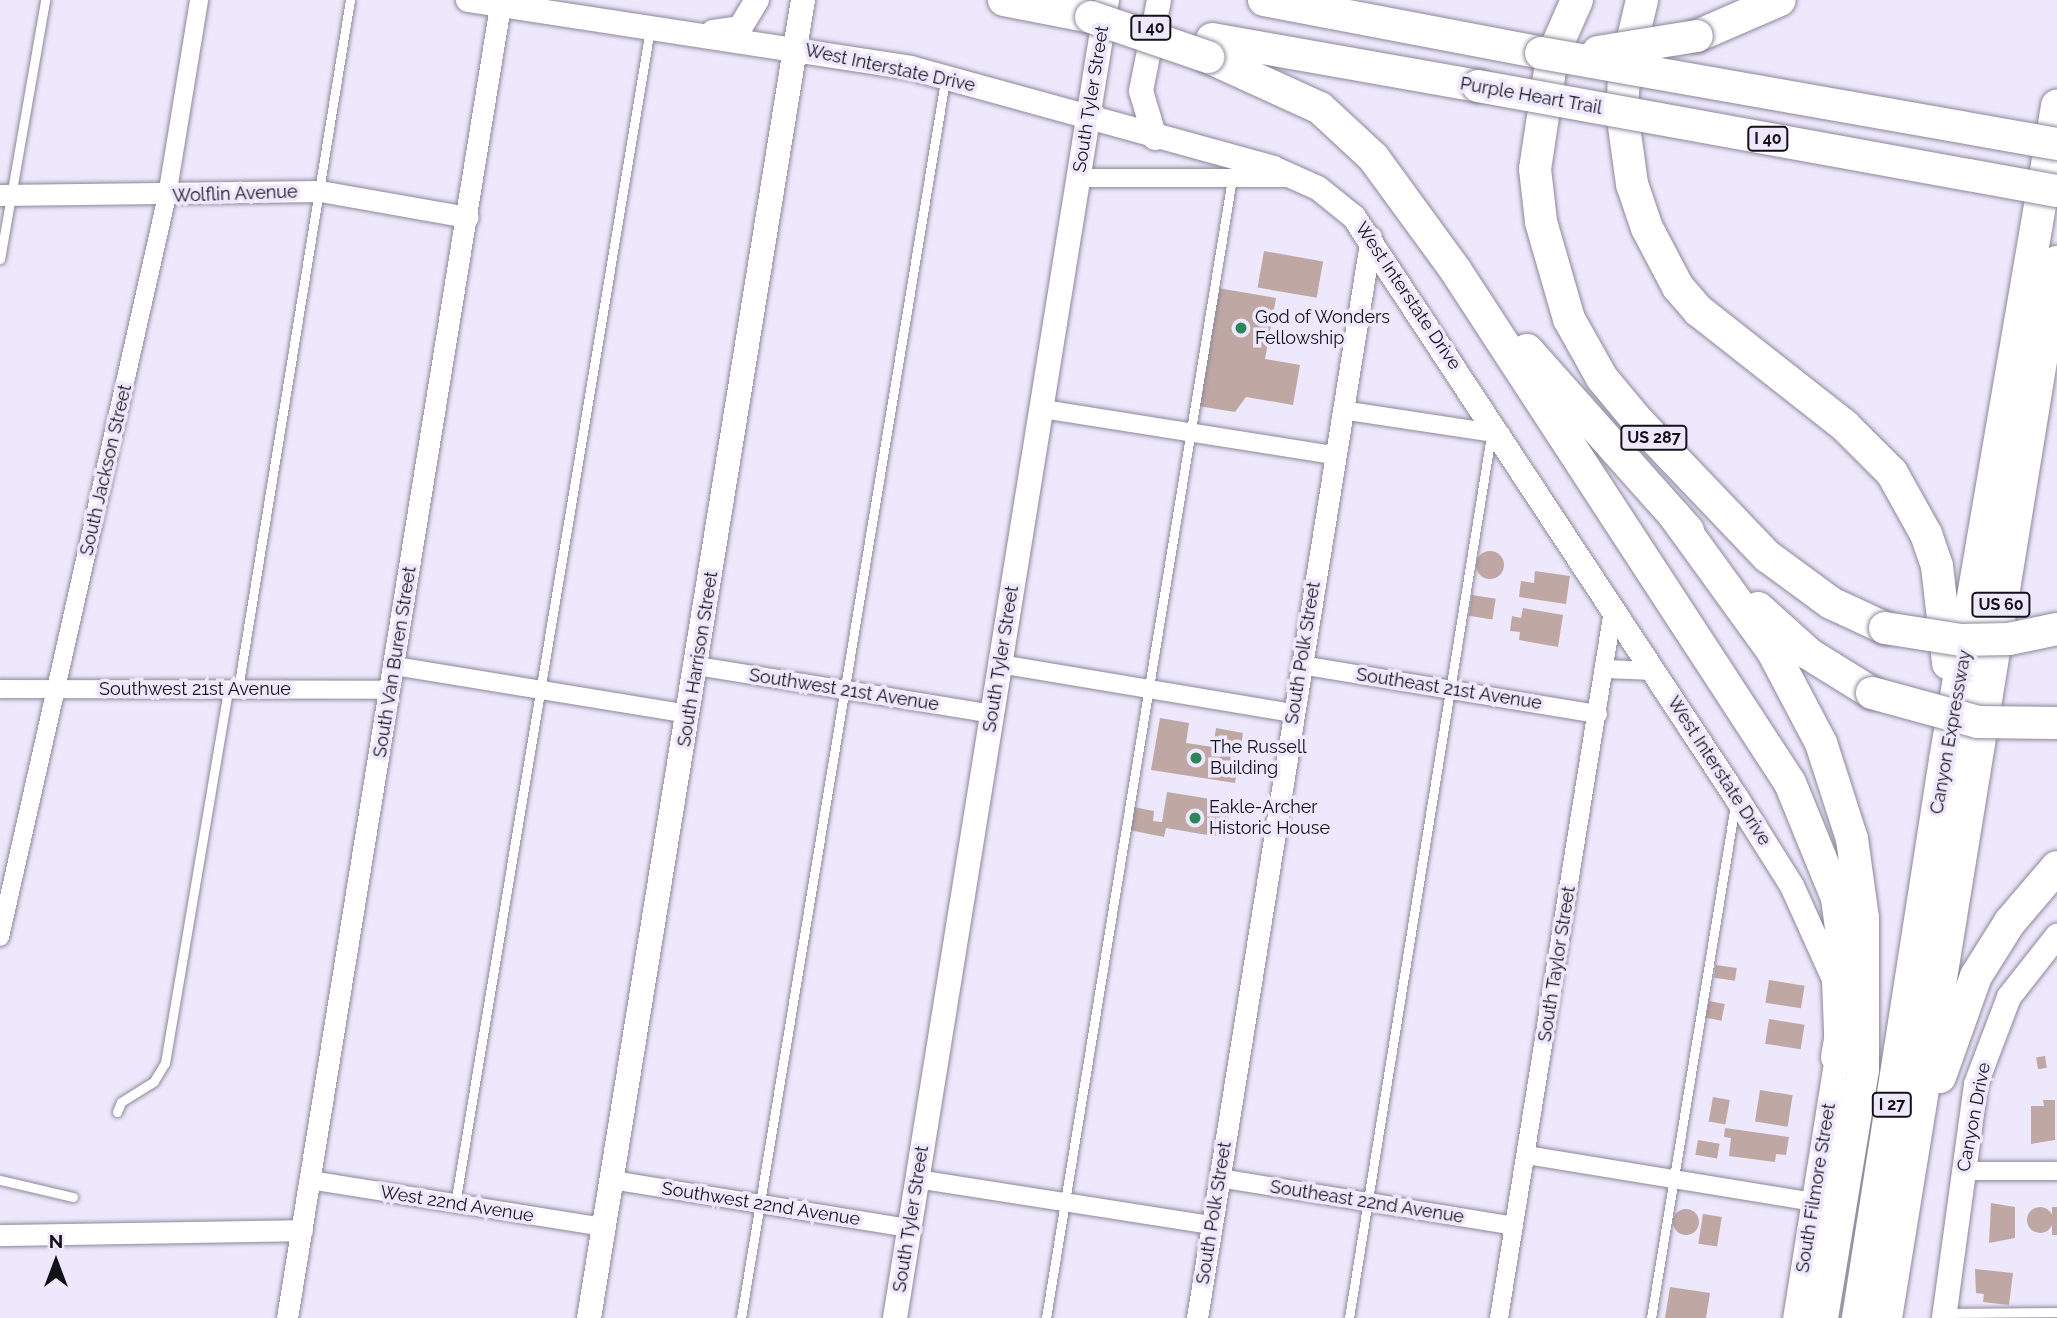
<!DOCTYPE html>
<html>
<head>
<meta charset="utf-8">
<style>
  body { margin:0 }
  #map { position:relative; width:2057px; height:1318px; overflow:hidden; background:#ede8fc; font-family:Raleway,sans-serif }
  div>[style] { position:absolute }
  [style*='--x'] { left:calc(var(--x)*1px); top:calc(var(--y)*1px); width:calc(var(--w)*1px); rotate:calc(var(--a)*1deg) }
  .building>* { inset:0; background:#bfa8a4; transform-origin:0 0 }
  .round { border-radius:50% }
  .roads { filter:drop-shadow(0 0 2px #8c889a) drop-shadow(0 0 2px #8c889a) }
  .service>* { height:9px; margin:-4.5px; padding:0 4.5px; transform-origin:4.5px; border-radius:4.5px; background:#fff }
  .minor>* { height:18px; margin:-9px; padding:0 9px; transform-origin:9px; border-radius:9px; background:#fff }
  .tertiary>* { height:21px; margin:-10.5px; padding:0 10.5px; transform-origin:10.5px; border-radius:10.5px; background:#fff }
  .secondary>* { height:24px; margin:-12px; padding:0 12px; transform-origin:12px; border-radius:12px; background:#fff }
  .motorway>* { height:32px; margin:-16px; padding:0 16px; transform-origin:16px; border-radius:16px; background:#fff }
  .bridges { filter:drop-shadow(0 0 2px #8c889a) drop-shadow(0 0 2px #8c889a) }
  .motorway-bridge>* { height:32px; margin:-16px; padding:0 16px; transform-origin:16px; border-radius:16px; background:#fff }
  .dots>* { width:19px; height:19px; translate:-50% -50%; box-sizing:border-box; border:4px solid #ede8fc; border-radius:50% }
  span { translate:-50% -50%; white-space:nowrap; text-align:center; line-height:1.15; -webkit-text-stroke:7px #ede8fc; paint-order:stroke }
  .shield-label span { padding:2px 5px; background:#ede8fc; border:2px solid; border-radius:5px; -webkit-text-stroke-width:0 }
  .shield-label { font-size:16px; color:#131118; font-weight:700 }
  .street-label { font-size:18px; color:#131118 }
  .poi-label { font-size:18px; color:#131118 }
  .left { translate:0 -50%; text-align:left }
  .north { position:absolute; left:21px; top:1227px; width:70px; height:70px; -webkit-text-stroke:5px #ede8fc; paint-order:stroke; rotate:0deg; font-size:19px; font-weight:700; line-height:28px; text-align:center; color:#131118 }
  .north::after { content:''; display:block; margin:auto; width:24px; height:32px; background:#131118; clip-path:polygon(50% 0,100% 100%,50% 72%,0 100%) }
</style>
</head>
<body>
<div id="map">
  <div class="building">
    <div style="left:1264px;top:251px;width:60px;height:37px;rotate:10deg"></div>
    <div style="clip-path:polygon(1218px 288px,1276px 298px,1265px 359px,1300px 365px,1293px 405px,1246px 397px,1235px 412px,1198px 406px)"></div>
    <div class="round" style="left:1476px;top:551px;width:28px;height:28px"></div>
    <div style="clip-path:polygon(1535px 571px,1570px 576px,1566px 604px,1519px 597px,1521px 581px,1534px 583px)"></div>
    <div style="left:1472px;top:595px;width:24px;height:21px;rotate:9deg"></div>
    <div style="clip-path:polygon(1523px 608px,1563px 615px,1558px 647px,1519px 640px,1520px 632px,1510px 631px,1512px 616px,1521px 618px)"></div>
    <div style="clip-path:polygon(1160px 718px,1189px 723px,1186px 743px,1213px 747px,1216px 728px,1243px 733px,1235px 783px,1151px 770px)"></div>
    <div style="clip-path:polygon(1167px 792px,1223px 801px,1221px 813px,1229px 815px,1225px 838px,1166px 828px,1164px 837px,1129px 830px,1133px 807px,1154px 811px,1153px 821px,1162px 822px)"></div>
    <div style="left:1716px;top:965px;width:21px;height:13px;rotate:8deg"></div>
    <div style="left:1769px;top:980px;width:36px;height:23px;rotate:9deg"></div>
    <div style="left:1709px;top:1001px;width:16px;height:17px;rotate:11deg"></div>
    <div style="left:1769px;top:1019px;width:36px;height:25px;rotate:9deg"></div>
    <div style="left:2045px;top:1056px;width:12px;height:9px;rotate:81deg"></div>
    <div style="left:1760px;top:1090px;width:33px;height:32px;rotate:9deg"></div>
    <div style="left:1713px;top:1097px;width:17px;height:25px;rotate:10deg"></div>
    <div style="clip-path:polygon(2043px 1100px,2055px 1100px,2055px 1140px,2031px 1144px,2031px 1106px,2044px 1106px)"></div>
    <div style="clip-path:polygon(1725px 1128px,1789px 1137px,1786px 1155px,1776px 1154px,1775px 1162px,1729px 1156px,1731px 1138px,1724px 1137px)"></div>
    <div style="left:1698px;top:1140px;width:22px;height:15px;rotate:10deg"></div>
    <div style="clip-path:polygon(1991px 1203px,2015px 1207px,2015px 1238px,1989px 1243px)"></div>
    <div style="left:2052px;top:1207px;width:5px;height:28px"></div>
    <div class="round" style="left:2027px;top:1207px;width:26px;height:26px"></div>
    <div class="round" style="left:1673px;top:1209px;width:26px;height:26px"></div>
    <div style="left:1703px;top:1214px;width:19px;height:30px;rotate:9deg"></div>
    <div style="clip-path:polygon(1975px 1269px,2013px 1273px,2009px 1305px,1983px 1302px,1984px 1294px,1976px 1293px)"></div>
    <div style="clip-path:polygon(1670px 1287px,1710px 1293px,1706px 1318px,1665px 1318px)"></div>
  </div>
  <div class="roads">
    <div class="service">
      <div style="--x:0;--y:259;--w:263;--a:-80.1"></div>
      <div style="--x:238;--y:689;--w:698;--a:-80.77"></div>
      <div style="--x:117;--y:1112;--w:11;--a:-68"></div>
      <div style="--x:121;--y:1102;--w:39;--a:-32"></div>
      <div style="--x:154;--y:1081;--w:21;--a:-59"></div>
      <div style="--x:165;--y:1063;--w:378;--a:-80.4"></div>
      <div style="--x:0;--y:1180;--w:75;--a:13.1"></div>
      <div style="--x:455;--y:1204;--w:1191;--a:-80.58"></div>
      <div style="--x:1946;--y:1313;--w:111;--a:-0.5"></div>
      <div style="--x:741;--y:1318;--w:1255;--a:-80.64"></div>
      <div style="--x:1046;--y:1318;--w:1154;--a:-80.73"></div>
      <div style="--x:1349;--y:1318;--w:894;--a:-80.86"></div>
      <div style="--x:1651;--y:1318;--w:520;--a:-80.7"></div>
    </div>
    <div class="minor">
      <div style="--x:1079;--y:178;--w:210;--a:0"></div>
      <div style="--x:1043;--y:409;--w:296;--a:9"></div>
      <div style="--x:1342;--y:410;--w:161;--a:8.6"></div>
      <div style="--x:1000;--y:664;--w:297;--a:9.5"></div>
      <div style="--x:1301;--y:665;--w:301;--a:9.4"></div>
      <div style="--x:395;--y:666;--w:298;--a:9.3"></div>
      <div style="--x:697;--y:666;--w:299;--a:9.2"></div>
      <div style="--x:1605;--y:669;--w:50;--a:2.3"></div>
      <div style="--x:0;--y:689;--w:390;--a:0.1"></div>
      <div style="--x:0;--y:937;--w:760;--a:-77.3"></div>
      <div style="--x:167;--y:196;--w:199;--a:-80.7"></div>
      <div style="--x:1527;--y:1155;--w:290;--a:9.3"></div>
      <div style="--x:1963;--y:1171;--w:94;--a:0"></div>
      <div style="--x:1219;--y:1178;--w:299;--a:9.2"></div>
      <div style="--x:917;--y:1179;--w:298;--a:8.9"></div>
      <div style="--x:310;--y:1180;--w:298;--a:9.1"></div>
      <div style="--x:612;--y:1180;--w:301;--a:9.2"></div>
      <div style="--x:1499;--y:1318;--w:717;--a:-80.85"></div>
    </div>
    <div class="tertiary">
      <div style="--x:0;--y:195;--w:320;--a:-0.7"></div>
      <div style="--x:320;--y:191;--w:150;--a:10"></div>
      <div style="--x:0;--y:1235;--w:302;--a:-0.9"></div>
      <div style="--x:287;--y:1318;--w:1329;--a:-80.78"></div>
      <div style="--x:1197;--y:1318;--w:1095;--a:-80.86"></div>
    </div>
    <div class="secondary">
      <div style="--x:468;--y:0;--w:448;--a:8.7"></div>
      <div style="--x:911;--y:68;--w:376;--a:15.4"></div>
      <div style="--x:1273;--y:168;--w:49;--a:24"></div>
      <div style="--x:1318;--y:188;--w:46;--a:38.9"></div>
      <div style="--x:1354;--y:217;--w:694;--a:56.63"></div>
      <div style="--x:1736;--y:797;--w:105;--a:57.8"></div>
      <div style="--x:1792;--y:886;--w:102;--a:65.7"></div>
      <div style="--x:1834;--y:979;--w:78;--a:87.8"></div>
      <div style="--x:1837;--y:1057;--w:264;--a:99.1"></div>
      <div style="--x:713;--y:32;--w:27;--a:-8"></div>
      <div style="--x:740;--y:28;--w:33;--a:-59"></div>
      <div style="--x:1155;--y:138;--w:49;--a:-106.6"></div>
      <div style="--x:1141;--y:91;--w:93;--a:-78.8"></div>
      <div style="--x:589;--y:1318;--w:1335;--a:-80.78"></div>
      <div style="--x:895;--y:1318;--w:1335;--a:-80.86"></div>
      <div style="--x:1944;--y:1318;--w:236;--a:-82.2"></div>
      <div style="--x:1976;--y:1084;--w:93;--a:-69.2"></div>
      <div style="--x:2009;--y:997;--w:78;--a:-51.8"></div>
    </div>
    <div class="motorway">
      <div style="--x:1004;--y:0;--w:89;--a:11.1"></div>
      <div style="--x:1264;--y:0;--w:282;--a:10.8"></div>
      <div style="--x:1577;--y:0;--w:62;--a:113.7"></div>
      <div style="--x:1552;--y:57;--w:113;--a:98.6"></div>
      <div style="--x:1535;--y:169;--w:53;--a:83.5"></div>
      <div style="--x:1541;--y:222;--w:101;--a:73.9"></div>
      <div style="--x:1569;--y:319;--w:68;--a:60.8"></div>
      <div style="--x:1602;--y:378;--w:53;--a:50.3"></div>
      <div style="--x:1636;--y:419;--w:190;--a:46.3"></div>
      <div style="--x:1767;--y:556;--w:79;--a:36.3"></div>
      <div style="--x:1831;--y:603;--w:60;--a:24.8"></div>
      <div style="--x:1642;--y:0;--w:78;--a:103.3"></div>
      <div style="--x:1624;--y:76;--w:36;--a:93"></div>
      <div style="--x:1622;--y:112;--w:73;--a:82.1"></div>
      <div style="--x:1632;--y:184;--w:46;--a:71.2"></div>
      <div style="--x:1647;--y:228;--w:67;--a:62.3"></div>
      <div style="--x:1678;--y:287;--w:32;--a:49"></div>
      <div style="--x:1699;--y:311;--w:186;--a:38.2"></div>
      <div style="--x:1845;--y:426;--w:66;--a:45"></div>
      <div style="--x:1892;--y:473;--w:70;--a:60.9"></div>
      <div style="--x:1926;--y:534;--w:34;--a:71"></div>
      <div style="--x:1937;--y:566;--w:98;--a:83.5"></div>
      <div style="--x:1697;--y:36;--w:90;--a:-23.4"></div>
      <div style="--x:1212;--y:39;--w:270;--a:10"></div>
      <div style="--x:1208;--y:57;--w:123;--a:24.5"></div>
      <div style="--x:1320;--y:108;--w:72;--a:42.8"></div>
      <div style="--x:1373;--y:157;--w:141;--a:53.9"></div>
      <div style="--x:1456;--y:271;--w:611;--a:56.88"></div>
      <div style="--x:1790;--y:783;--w:124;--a:67.8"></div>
      <div style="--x:1837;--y:898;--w:92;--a:82.5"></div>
      <div style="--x:1849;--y:989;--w:69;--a:100"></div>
      <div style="--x:1527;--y:350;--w:242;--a:48.3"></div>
      <div style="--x:1674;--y:515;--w:169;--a:54.1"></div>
      <div style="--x:1773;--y:652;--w:103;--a:62.2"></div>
      <div style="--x:1821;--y:743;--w:101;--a:72.1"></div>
      <div style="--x:1852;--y:839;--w:80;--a:82.1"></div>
      <div style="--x:1863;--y:918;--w:152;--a:90"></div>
      <div style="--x:1863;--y:1070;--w:251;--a:99.4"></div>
      <div style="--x:1758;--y:608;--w:69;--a:42"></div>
      <div style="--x:1809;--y:654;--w:74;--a:31.8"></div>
      <div style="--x:1940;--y:1077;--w:107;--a:-70.4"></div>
      <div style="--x:1976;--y:976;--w:64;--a:-57.8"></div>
      <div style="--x:2010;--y:922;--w:72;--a:-49.5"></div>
      <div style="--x:1858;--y:1318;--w:565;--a:-81.14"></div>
      <div style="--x:1945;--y:760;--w:664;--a:-80.28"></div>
      <div style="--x:1886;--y:1318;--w:1070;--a:-80.8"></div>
    </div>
  </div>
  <div class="bridges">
    <div class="motorway-bridge">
      <div style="--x:1091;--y:17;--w:124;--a:18.9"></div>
      <div style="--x:1598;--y:52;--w:100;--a:-9.2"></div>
      <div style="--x:1541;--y:53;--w:524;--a:10"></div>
      <div style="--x:1478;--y:86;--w:588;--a:10.28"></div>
      <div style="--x:1885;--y:628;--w:77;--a:9"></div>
      <div style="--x:1961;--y:640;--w:48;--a:-1.2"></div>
      <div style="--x:2009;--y:639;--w:49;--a:-11.8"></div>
      <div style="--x:1872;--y:693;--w:110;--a:15.3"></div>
      <div style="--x:1978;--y:722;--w:79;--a:0.7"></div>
    </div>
  </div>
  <div class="dots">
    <div style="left:1241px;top:328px;background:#2c865b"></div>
    <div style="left:1196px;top:758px;background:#2c865b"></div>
    <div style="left:1195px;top:818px;background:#2c865b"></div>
  </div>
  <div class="shield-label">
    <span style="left:1151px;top:28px">I 40</span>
    <span style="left:1768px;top:139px">I 40</span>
    <span style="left:1654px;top:438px">US 287</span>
    <span style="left:2001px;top:605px">US 60</span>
    <span style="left:1892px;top:1105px">I 27</span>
  </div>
  <div class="street-label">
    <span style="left:890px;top:68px;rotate:12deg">West Interstate Drive</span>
    <span style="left:1531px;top:96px;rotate:10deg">Purple Heart Trail</span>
    <span style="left:1091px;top:99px;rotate:-81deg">South Tyler Street</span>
    <span style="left:235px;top:194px;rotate:-2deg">Wolflin Avenue</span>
    <span style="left:1408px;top:296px;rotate:56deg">West Interstate Drive</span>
    <span style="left:106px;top:470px;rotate:-77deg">South Jackson Street</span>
    <span style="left:1303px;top:653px;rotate:-81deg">South Polk Street</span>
    <span style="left:698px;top:659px;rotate:-81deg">South Harrison Street</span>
    <span style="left:1001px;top:659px;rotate:-81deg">South Tyler Street</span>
    <span style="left:395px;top:662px;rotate:-81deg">South Van Buren Street</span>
    <span style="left:195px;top:689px">Southwest 21st Avenue</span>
    <span style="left:1449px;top:689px;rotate:9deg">Southeast 21st Avenue</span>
    <span style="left:844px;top:690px;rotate:9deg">Southwest 21st Avenue</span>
    <span style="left:1951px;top:732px;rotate:-80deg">Canyon Expressway</span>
    <span style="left:1719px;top:771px;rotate:57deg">West Interstate Drive</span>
    <span style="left:1557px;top:964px;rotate:-81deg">South Taylor Street</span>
    <span style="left:1974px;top:1117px;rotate:-79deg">Canyon Drive</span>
    <span style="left:1816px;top:1188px;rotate:-81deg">South Filmore Street</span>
    <span style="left:1367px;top:1202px;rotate:9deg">Southeast 22nd Avenue</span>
    <span style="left:457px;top:1204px;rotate:9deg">West 22nd Avenue</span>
    <span style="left:761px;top:1204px;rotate:9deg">Southwest 22nd Avenue</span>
    <span style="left:1214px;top:1213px;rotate:-81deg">South Polk Street</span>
    <span style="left:911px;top:1219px;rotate:-81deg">South Tyler Street</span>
  </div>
  <div class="poi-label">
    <span class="left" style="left:1255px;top:328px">God of Wonders<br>Fellowship</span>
    <span class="left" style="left:1210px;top:758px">The Russell<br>Building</span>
    <span class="left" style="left:1209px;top:818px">Eakle-Archer<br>Historic House</span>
  </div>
  <div class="north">N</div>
</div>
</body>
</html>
